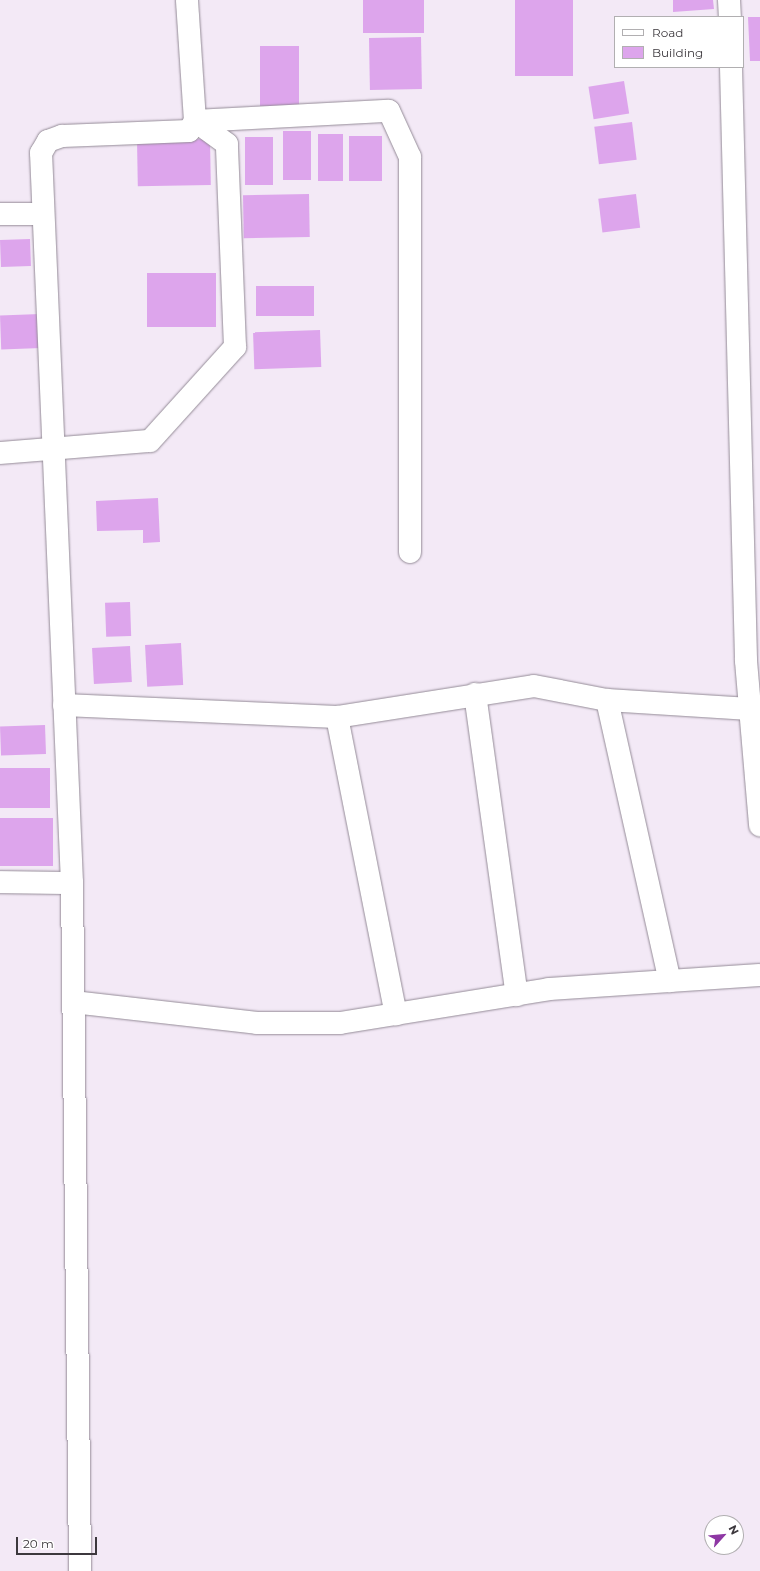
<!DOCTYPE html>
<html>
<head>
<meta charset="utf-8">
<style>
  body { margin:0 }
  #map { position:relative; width:760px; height:1571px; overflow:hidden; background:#f3e9f6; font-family:Montserrat,sans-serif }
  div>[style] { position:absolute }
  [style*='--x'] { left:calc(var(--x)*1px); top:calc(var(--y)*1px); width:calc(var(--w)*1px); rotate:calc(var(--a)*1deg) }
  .building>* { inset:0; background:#dda5ec; transform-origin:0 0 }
  .roads { filter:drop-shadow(0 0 1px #948b97) drop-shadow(0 0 1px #948b97) }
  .street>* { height:22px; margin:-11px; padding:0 11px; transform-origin:11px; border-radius:11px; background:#fff }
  span { translate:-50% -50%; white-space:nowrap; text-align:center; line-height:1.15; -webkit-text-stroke:3px #fff; paint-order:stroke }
  .legend { position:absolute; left:614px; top:16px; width:130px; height:52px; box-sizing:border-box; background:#fff; border:1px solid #b1afb1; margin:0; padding:5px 7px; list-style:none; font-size:12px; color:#3c383d }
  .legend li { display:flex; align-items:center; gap:8px; height:20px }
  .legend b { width:20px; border:1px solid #b1afb1 }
  .north { position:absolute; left:704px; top:1515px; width:40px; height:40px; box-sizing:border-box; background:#fff; border:1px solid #b1afb1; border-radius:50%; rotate:63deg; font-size:11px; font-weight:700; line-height:16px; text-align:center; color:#3c383d }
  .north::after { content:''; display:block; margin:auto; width:14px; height:18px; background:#8e37a4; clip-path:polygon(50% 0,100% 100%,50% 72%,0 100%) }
  .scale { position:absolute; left:16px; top:1537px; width:81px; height:18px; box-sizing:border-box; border:2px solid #3c383d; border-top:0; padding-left:5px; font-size:12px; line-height:14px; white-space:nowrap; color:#3c383d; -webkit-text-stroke:3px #fff; paint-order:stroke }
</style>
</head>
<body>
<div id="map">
  <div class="building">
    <div style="left:363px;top:0;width:61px;height:33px"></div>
    <div style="left:515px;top:0;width:58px;height:76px"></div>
    <div style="clip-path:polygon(673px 0,713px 0,714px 9px,673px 12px)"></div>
    <div style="clip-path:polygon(748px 17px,760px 17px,760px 61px,750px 61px)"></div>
    <div style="left:421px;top:37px;width:52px;height:52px;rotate:89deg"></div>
    <div style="left:260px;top:46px;width:39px;height:60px"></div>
    <div style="left:624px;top:81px;width:33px;height:36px;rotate:81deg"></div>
    <div style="left:632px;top:122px;width:38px;height:38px;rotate:83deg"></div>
    <div style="left:283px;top:131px;width:28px;height:49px"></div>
    <div style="left:318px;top:134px;width:25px;height:47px"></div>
    <div style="left:349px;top:136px;width:33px;height:45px"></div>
    <div style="left:245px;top:137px;width:28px;height:48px"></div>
    <div style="left:210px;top:139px;width:46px;height:73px;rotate:89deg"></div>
    <div style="left:309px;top:194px;width:43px;height:66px;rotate:89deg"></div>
    <div style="left:636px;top:194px;width:34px;height:38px;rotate:83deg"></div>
    <div style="left:30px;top:239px;width:27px;height:30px;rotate:88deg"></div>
    <div style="left:147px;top:273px;width:69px;height:54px"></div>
    <div style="left:256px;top:286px;width:58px;height:30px"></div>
    <div style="left:40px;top:314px;width:34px;height:40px;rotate:88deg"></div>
    <div style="left:320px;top:330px;width:37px;height:67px;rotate:88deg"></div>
    <div style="clip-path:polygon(158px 498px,160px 542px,143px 543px,143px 530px,97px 531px,96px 501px)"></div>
    <div style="left:130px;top:602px;width:34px;height:25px;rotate:88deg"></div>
    <div style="left:181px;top:643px;width:42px;height:36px;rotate:87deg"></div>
    <div style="left:130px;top:646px;width:36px;height:38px;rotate:87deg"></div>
    <div style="left:45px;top:725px;width:29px;height:45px;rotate:88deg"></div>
    <div style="left:0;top:768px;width:50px;height:40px"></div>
    <div style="left:0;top:818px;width:53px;height:48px"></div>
  </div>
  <div class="roads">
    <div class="street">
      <div style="--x:729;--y:0;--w:17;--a:87"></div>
      <div style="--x:731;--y:67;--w:594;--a:88.55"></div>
      <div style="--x:746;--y:661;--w:165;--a:85.1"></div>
      <div style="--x:195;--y:121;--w:194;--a:-3"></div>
      <div style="--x:389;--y:111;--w:51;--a:65.5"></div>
      <div style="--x:410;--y:157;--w:395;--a:90"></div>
      <div style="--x:0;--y:214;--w:43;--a:0"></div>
      <div style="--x:0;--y:453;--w:150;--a:-4.6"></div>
      <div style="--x:150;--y:441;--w:127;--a:-47.9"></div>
      <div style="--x:235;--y:347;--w:203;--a:-92.3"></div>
      <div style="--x:227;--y:144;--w:39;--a:-144"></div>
      <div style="--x:475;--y:694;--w:304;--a:82.1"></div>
      <div style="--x:607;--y:700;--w:288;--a:77.4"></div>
      <div style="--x:64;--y:705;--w:273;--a:2.5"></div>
      <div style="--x:337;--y:717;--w:199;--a:-8.9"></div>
      <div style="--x:534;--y:686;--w:74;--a:10.9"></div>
      <div style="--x:607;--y:700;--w:143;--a:3.6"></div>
      <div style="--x:337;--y:717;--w:303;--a:78.8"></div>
      <div style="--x:0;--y:882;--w:72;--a:0.8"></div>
      <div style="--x:72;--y:883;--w:688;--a:89.33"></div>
      <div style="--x:72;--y:883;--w:731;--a:-92.43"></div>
      <div style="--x:41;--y:153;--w:14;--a:-60"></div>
      <div style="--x:48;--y:141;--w:15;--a:-20"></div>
      <div style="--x:62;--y:136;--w:127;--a:-2.3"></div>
      <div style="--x:189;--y:131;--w:12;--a:-59"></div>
      <div style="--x:195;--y:121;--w:121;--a:-93.8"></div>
      <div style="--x:73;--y:1002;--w:185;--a:6.5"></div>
      <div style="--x:257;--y:1023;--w:83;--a:0"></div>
      <div style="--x:340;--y:1023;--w:212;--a:-9.2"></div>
      <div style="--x:549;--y:989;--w:211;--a:-3.8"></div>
    </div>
  </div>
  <ul class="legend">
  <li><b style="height:5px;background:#fff"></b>Road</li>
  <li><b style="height:11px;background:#dda5ec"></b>Building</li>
  </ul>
  <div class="north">N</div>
  <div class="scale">20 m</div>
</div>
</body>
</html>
